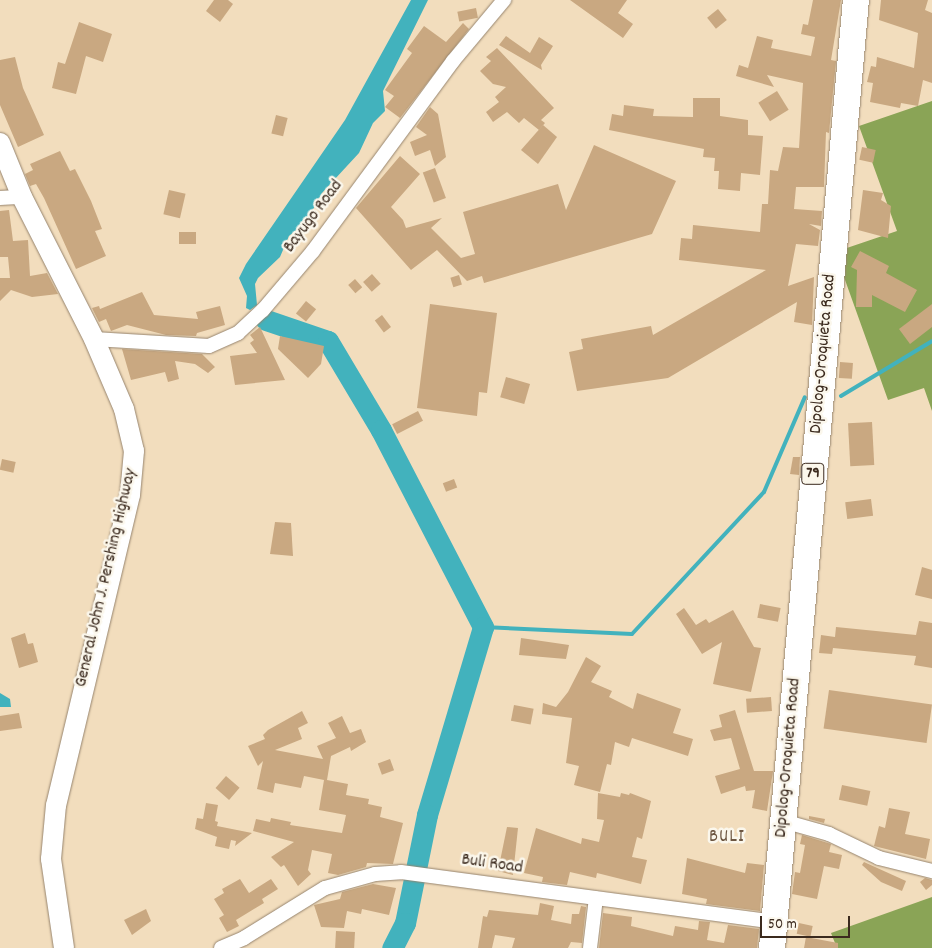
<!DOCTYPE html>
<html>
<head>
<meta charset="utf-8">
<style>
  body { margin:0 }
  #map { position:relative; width:932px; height:948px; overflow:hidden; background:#f2ddbd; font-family:Dekko,sans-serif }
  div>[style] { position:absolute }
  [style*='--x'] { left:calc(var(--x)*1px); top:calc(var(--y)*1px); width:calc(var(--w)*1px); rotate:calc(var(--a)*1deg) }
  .forest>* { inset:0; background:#8aa456 }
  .water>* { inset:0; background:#42b2bd }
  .stream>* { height:4px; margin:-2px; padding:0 2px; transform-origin:2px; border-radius:2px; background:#42b2bd }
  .river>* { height:21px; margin:-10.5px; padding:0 10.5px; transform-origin:10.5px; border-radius:10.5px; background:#42b2bd }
  .building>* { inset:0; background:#c9a881; transform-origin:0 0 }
  .roads { filter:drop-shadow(0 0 1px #96846e) drop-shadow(0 0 1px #96846e) }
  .street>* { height:14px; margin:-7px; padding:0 7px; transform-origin:7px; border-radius:7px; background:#fff }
  .secondary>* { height:20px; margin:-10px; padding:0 10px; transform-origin:10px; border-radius:10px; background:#fff }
  .highway>* { height:26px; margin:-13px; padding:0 13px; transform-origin:13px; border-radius:13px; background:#fff }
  span { translate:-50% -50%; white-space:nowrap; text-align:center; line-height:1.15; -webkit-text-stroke:5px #fbf7ec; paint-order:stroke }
  .shield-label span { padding:1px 4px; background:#fbf7ec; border:1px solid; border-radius:4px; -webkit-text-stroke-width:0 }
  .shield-label { font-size:16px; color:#3b2a1e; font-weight:700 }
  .street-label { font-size:18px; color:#3b2a1e }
  .neighbourhood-label { font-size:19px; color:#6d5641; letter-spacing:1px }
  .scale { position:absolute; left:760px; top:916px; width:90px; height:22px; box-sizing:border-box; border:2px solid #3b2a1e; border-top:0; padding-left:6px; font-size:15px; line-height:18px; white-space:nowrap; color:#3b2a1e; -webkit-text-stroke:4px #fbf7ec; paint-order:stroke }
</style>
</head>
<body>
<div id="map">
  <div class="forest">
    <div style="clip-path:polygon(932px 101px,932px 411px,924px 388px,888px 400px,835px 252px,897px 231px,859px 126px)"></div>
    <div style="clip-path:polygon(932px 897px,932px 948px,837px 948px,831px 933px)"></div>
  </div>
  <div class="water">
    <div style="clip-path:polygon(411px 0,428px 0,383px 91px,385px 111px,373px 123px,359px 153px,322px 193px,306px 222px,289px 236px,280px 257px,258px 278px,255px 284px,257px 305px,250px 310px,246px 308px,247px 296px,239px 278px,246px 264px,345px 120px)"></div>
    <div style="clip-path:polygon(0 693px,10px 699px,11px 707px,0 707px)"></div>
  </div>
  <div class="stream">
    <div style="--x:841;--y:396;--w:106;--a:-31.1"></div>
    <div style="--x:483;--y:627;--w:149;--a:2.7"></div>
    <div style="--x:632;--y:634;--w:194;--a:-47.1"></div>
    <div style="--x:764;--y:492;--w:103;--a:-66.7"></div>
  </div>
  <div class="river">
    <div style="--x:266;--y:320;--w:65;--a:18.7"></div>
    <div style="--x:328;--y:341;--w:104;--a:59.2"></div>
    <div style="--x:381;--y:430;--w:222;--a:62.6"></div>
    <div style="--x:483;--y:627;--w:196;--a:106.6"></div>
    <div style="--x:427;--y:815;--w:110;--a:101.5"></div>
    <div style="--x:405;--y:923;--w:28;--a:117"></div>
  </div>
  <div class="building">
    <div style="clip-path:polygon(214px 0,228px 0,233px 4px,220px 22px,206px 11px)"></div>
    <div style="clip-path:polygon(570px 0,627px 0,618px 13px,633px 24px,623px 38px)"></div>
    <div style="clip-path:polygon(813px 0,841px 0,831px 60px,836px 61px,829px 133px,826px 132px,824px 187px,796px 187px,794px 209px,822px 211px,821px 226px,809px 224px,820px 230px,818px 246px,796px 244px,788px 286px,814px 277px,812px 325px,794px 322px,797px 302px,668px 378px,577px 391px,569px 352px,583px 349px,581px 339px,651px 326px,653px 335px,766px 270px,679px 260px,681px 238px,692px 239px,693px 225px,760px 232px,762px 204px,768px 204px,770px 170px,778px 171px,783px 147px,799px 148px,803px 83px,767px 75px,774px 87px,736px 76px,739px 65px,748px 68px,757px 36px,773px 40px,771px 48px,811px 56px,815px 37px,801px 34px,803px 24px,808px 25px)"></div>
    <div style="clip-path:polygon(881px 0,928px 0,925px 10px,932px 13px,932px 83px,923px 80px,918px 106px,901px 103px,900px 108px,870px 102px,873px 83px,867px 82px,871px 66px,876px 67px,877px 57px,914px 68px,918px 33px,879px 20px)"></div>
    <div style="left:476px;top:8px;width:10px;height:19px;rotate:79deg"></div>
    <div style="left:718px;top:9px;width:14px;height:14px;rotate:51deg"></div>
    <div style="clip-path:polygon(79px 22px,112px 34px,103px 62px,86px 56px,76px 94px,52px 88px,58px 62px,65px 64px)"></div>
    <div style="clip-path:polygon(463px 23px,469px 29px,400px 118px,385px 107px,394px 96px,385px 90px,412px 53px,407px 49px,424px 26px,446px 42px)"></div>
    <div style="clip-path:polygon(506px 36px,530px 53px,539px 37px,553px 46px,541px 65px,542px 70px,499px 45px)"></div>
    <div style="clip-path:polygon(497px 48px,554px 108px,541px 120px,545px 123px,539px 130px,524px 118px,519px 123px,507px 112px,493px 122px,486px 112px,499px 102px,495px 97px,506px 87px,493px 84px,480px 71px,491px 61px,486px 57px)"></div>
    <div style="clip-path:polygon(15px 57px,23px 88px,44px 135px,18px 147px,0 105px,0 60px)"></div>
    <div style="left:777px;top:91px;width:22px;height:22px;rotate:58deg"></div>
    <div style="clip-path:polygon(693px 98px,720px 98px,720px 116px,748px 120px,748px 135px,763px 136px,760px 175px,741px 173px,740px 191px,718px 189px,719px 171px,714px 171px,715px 158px,703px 157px,704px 149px,609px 130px,612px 114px,623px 116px,624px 105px,654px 109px,653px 116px,693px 117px)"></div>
    <div style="clip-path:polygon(430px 107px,438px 114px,446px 157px,435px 166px,430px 150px,415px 156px,410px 142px,427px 135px,416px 127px)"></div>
    <div style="left:276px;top:115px;width:12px;height:19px;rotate:14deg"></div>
    <div style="clip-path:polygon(543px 125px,557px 137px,538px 164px,521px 150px)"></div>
    <div style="clip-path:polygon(594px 145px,676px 181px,652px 234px,484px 283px,482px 276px,467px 281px,437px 250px,411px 270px,356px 208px,400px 156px,420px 174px,391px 207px,403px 220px,406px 228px,442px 218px,431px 228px,461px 258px,475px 254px,463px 212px,558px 184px,566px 210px)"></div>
    <div style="left:862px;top:147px;width:14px;height:13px;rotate:12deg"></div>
    <div style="clip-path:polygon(60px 151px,70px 171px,75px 169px,91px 201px,102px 229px,95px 231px,106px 256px,76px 269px,44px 198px,36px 184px,30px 186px,25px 174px,33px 170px,30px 164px)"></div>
    <div style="left:435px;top:168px;width:32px;height:13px;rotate:70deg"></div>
    <div style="left:169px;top:190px;width:17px;height:25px;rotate:13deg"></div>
    <div style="clip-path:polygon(863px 190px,883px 193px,881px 200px,891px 206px,888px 238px,858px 230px)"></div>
    <div style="clip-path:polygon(9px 210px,13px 241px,28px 240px,30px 276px,47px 273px,58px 294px,32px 297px,11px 290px,0 301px,0 278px,10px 278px,8px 257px,0 257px,0 211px)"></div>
    <div style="left:179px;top:232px;width:17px;height:12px"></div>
    <div style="clip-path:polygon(860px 251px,889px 266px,886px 273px,917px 290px,905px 312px,872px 295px,872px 307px,856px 307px,857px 270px,851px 267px)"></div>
    <div style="left:372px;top:274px;width:13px;height:12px;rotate:48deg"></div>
    <div style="left:459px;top:275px;width:10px;height:9px;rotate:73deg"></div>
    <div style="left:355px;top:279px;width:11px;height:9px;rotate:49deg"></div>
    <div style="clip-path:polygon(142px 292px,154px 315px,198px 319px,196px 312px,220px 306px,225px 325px,197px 333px,196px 336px,166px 335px,127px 325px,111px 331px,106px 319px,99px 322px,92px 308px,99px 306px,100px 309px)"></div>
    <div style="left:306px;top:301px;width:13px;height:16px;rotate:39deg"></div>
    <div style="clip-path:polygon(430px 304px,497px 313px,487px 393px,479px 392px,477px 416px,417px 408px)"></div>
    <div style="clip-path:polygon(932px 304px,932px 327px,910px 344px,899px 329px)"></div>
    <div style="left:382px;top:315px;width:15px;height:9px;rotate:53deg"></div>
    <div style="clip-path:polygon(260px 327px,285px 380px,235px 385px,230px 356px,257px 353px,250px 343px,254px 340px,250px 335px)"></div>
    <div style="clip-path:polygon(280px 336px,324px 346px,321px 364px,308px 378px,278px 349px)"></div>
    <div style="clip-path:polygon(122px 349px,202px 354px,215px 367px,208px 373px,195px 364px,175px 361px,179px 379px,168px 382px,165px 372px,131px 380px)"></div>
    <div style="left:840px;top:362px;width:13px;height:16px;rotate:4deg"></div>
    <div style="left:506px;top:377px;width:25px;height:21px;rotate:16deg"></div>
    <div style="left:418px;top:411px;width:11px;height:29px;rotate:63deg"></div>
    <div style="left:872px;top:422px;width:43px;height:24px;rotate:87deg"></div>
    <div style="clip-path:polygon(793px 457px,800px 457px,799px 475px,790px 474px)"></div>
    <div style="left:2px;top:459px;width:14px;height:11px;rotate:12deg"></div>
    <div style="left:454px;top:479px;width:9px;height:12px;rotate:69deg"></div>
    <div style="left:871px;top:499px;width:17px;height:26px;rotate:83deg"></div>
    <div style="clip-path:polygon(275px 522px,291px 523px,293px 556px,270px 554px)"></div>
    <div style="clip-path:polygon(922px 567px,932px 570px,932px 599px,915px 595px)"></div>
    <div style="left:760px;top:604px;width:21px;height:14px;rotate:11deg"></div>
    <div style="clip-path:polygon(684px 608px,696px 625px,706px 619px,709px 623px,733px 610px,754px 647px,761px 648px,751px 692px,713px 684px,722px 642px,702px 654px,676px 614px)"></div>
    <div style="clip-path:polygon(919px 621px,932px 623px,932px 668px,914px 665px,916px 656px,833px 648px,832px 654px,819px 653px,821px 635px,835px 637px,836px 627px,916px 635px)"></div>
    <div style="clip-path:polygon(25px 633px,28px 644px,33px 643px,38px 662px,19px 668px,11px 638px)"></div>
    <div style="clip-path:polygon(521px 638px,569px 645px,566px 659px,519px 655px)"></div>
    <div style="clip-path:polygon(586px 657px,601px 666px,591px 682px,612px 691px,609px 697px,633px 709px,637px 693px,681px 709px,673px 733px,693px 739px,688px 756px,632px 738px,629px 747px,615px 742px,611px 765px,607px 764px,600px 792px,574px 785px,579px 766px,566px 763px,572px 718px,542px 714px,543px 703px,556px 707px,568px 692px)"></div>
    <div style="left:829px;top:690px;width:104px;height:39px;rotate:8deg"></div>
    <div style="left:771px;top:697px;width:14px;height:25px;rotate:86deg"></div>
    <div style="left:514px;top:705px;width:20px;height:16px;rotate:11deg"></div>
    <div style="clip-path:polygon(735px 710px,754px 771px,773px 771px,767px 811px,752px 808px,755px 790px,746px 791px,745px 786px,721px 794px,715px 776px,740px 769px,731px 738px,714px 741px,710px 730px,722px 727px,719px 715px)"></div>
    <div style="clip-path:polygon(302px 711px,308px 723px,298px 728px,302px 739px,275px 750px,323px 759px,317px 746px,336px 738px,328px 723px,342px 716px,350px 733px,361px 729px,366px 742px,351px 751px,350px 747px,331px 756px,327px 780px,348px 784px,346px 795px,369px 799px,368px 804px,382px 807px,380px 817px,403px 823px,393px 864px,367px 863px,366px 867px,338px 875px,328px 873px,332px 854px,312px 850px,308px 870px,311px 874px,298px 886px,284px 865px,281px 867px,271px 857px,294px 842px,253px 831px,256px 819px,270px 822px,271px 818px,291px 822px,290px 825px,342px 833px,346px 815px,319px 810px,324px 780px,304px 776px,301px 788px,275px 783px,273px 793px,257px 789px,263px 761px,258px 766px,248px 746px,265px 739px,263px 735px,268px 730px)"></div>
    <div style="clip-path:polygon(19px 713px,22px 728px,0 731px,0 716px)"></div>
    <div style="left:390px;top:759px;width:12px;height:13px;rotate:70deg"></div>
    <div style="left:226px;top:776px;width:18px;height:16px;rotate:41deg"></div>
    <div style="left:842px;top:785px;width:29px;height:15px;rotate:12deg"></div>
    <div style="clip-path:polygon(598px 793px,620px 797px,621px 793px,629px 795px,630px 793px,651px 801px,642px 839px,637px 837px,632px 857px,647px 860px,641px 884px,597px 873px,596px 878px,570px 872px,567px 885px,542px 882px,543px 877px,524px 873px,536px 828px,581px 844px,582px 838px,599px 842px,604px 820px,597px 819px)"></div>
    <div style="clip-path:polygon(206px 803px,218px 805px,215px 821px,218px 822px,217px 826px,252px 833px,235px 846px,236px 841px,231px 840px,229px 849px,215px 846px,217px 837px,195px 829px,197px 818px,203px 819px)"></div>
    <div style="clip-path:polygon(889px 808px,910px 812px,905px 834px,930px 839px,926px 859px,874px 846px,879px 826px,885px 828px)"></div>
    <div style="clip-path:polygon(809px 816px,825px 819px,824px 823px,809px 819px)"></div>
    <div style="clip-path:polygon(507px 827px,518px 828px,513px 875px,498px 871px)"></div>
    <div style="clip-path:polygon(802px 835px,831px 844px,829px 852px,842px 855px,839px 869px,824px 866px,817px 899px,792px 894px,795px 872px,800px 873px,805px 845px,800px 844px)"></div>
    <div style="clip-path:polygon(687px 858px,745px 873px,747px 863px,764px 865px,760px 911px,706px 904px,707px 899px,682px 894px)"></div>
    <div style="clip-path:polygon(864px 862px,906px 881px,902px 891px,881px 882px,862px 865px)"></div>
    <div style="clip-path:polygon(925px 878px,932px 880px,932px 885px,926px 890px,920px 882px)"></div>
    <div style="clip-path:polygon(240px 879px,249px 893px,271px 879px,278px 889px,262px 899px,264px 903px,236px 920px,239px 926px,227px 932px,219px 918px,224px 915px,214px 899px,224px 893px,222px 889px)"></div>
    <div style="clip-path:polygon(373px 884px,396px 888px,389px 915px,362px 909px,361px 914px,347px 911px,344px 928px,321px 927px,314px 905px,340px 899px,342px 892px)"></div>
    <div style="clip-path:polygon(540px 903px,554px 906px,551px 920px,571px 924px,572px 914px,579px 914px,581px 906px,586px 907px,582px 943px,571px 942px,568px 948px,512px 948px,515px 938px,495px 935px,492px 948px,478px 948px,483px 916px,487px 917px,489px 910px,538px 915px)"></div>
    <div style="clip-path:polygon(146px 909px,151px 921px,132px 935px,124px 920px)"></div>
    <div style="clip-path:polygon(603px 913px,632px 917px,631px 926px,673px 936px,675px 926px,698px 930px,699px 921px,710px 922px,707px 940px,724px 943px,728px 925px,759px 929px,757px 948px,599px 948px)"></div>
    <div style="left:799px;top:923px;width:14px;height:11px;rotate:12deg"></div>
    <div style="left:336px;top:931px;width:19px;height:17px;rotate:3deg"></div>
    <div style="clip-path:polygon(806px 937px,838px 943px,838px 948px,804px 948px)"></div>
  </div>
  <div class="roads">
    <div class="street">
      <div style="--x:0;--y:198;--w:22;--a:-3"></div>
      <div style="--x:94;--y:339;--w:115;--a:3.5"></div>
      <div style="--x:209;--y:346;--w:32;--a:-24"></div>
      <div style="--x:238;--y:333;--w:34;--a:-43"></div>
      <div style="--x:263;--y:310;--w:77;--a:-49.7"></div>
      <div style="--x:313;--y:251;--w:236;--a:-53.6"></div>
      <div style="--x:453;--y:61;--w:80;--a:-50.1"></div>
      <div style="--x:783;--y:821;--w:48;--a:15.8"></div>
      <div style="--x:829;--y:834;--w:55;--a:25.6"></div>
      <div style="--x:879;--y:858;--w:55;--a:13.8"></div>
      <div style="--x:221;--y:948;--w:25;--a:-23"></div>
      <div style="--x:244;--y:938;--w:95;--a:-31.7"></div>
      <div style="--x:325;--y:888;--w:52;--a:-15.6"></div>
      <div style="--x:375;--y:874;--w:26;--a:-4"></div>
      <div style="--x:401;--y:872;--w:376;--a:7.6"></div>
      <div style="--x:590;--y:948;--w:50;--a:-83.2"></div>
    </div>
    <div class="secondary">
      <div style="--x:0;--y:143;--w:58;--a:67.8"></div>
      <div style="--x:22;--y:197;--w:159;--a:63.1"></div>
      <div style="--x:94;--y:339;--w:76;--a:66.8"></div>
      <div style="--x:124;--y:409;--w:43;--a:76.6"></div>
      <div style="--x:134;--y:451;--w:44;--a:95.2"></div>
      <div style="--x:130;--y:495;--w:319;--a:103.4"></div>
      <div style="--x:56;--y:805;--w:54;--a:95.3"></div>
      <div style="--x:51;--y:859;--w:90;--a:81.7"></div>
    </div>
    <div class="highway">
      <div style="--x:772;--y:948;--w:952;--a:-84.94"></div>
    </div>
  </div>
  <div class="shield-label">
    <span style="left:813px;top:474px">79</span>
  </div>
  <div class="street-label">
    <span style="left:314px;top:217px;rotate:-53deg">Bayugo Road</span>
    <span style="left:824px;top:354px;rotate:-85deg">Dipolog-Oroquieta Road</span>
    <span style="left:107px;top:578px;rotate:-77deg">General John J. Pershing Highway</span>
    <span style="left:789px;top:758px;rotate:-85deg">Dipolog-Oroquieta Road</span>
    <span style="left:492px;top:865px;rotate:8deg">Buli Road</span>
  </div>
  <div class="neighbourhood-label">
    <span style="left:727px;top:838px">BULI</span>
  </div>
  <div class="scale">50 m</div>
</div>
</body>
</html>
